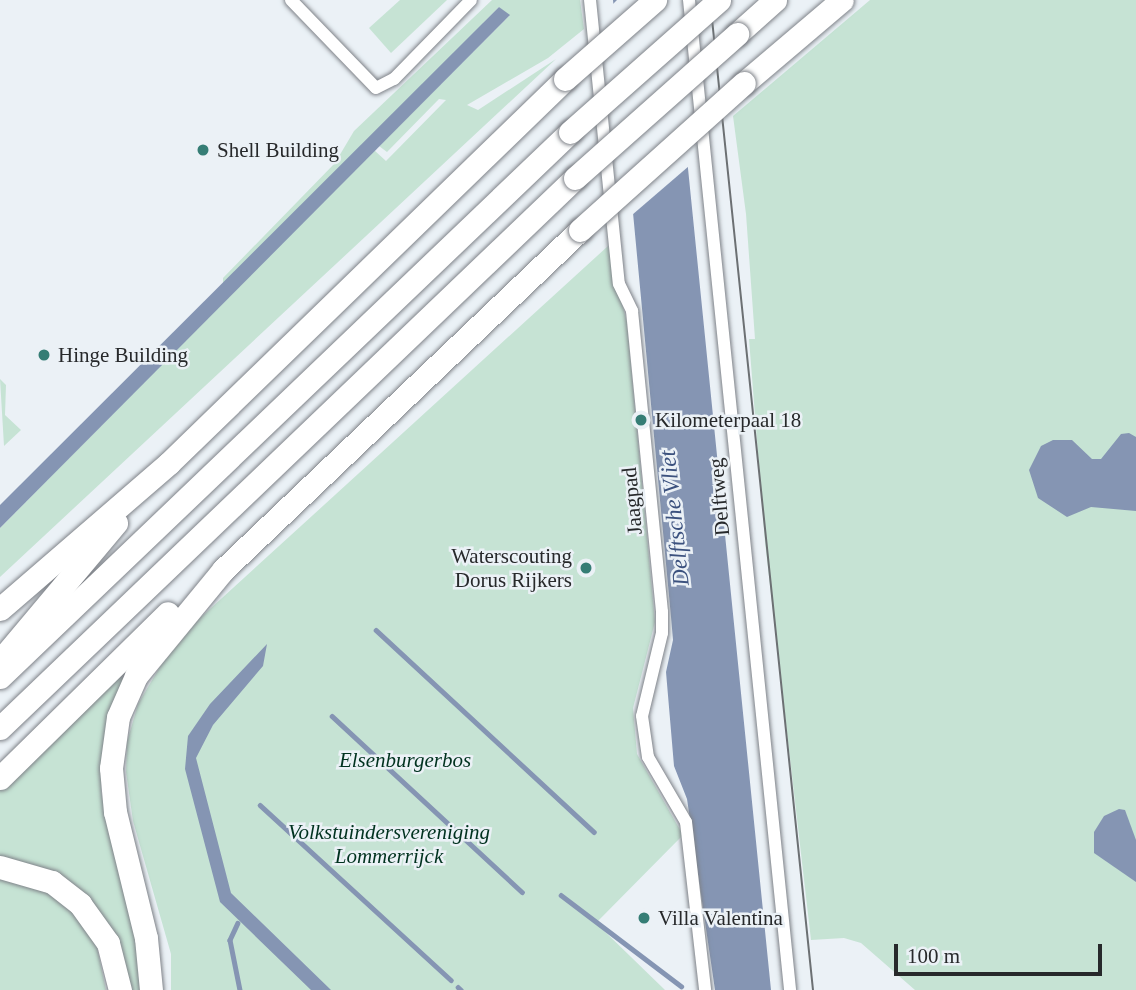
<!DOCTYPE html>
<html>
<head>
<meta charset="utf-8">
<style>
  body { margin:0 }
  #map { position:relative; width:1136px; height:990px; overflow:hidden; background:#ebf1f6; font-family:"Times New Roman",serif }
  div>[style] { position:absolute }
  [style*='--x'] { left:calc(var(--x)*1px); top:calc(var(--y)*1px); width:calc(var(--w)*1px); rotate:calc(var(--a)*1deg) }
  .green>* { inset:0; background:#c6e3d4 }
  .water>* { inset:0; background:#8595b3 }
  .pier>* { inset:0; background:#ebf1f6 }
  .stream>* { height:4.5px; margin:-2.25px; padding:0 2.25px; transform-origin:2.25px; border-radius:2.25px; background:#8595b3 }
  .roads { filter:drop-shadow(0 0 2px #7e8288) drop-shadow(0 0 2px #7e8288) }
  .street>* { height:12px; margin:-6px; padding:0 6px; transform-origin:6px; border-radius:6px; background:#fff }
  .highway>* { height:23px; margin:-11.5px; padding:0 11.5px; transform-origin:11.5px; border-radius:11.5px; background:#fff }
  .tram>* { height:2px; margin:-1px; padding:0 1px; transform-origin:1px; border-radius:1px; background:#6c7073 }
  .bridges { filter:drop-shadow(0 0 2px #7e8288) drop-shadow(0 0 2px #7e8288) }
  .highway-bridge>* { height:23px; margin:-11.5px; padding:0 11.5px; transform-origin:11.5px; border-radius:11.5px; background:#fff }
  .dots>* { width:19px; height:19px; translate:-50% -50%; box-sizing:border-box; border:4px solid #ebf1f6; border-radius:50% }
  span { translate:-50% -50%; white-space:nowrap; text-align:center; line-height:1.15; -webkit-text-stroke:5px #ebf1f6; paint-order:stroke }
  .poi-label { font-size:21px; color:#27292b }
  .left { translate:0 -50%; text-align:left }
  .right { translate:-100% -50%; text-align:right }
  .street-label { font-size:21px; color:#27292b }
  .park-label { font-size:21px; color:#00321f; font-style:italic }
  .water-label { font-size:23px; color:#3b517e; font-style:italic }
  .scale { position:absolute; left:894px; top:944px; width:208px; height:32px; box-sizing:border-box; border:4px solid #27292b; border-top:0; padding-left:9px; font-size:21px; line-height:24px; white-space:nowrap; color:#27292b; -webkit-text-stroke:5px #ebf1f6; paint-order:stroke }
</style>
</head>
<body>
<div id="map">
  <div class="green">
    <div style="clip-path:polygon(400px 0,447px 0,391px 53px,369px 28px)"></div>
    <div style="clip-path:polygon(492px 0,580px 0,584px 29px,548px 58px,467px 105px,478px 110px,556px 59px,0 577px,0 528px,374px 150px,386px 161px,446px 100px,439px 99px,387px 152px,379px 146px,509px 16px,499px 7px,223px 286px,223px 278px,335px 163px,354px 131px)"></div>
    <div style="clip-path:polygon(870px 0,1136px 0,1136px 990px,915px 990px,861px 943px,844px 938px,811px 940px,765px 542px,749px 339px,755px 339px,746px 214px,733px 116px)"></div>
    <div style="clip-path:polygon(608px 246px,627px 323px,655px 622px,633px 708px,637px 754px,683px 835px,596px 923px,665px 990px,171px 990px,171px 954px,133px 821px,126px 772px,127px 742px,138px 704px,161px 665px,199px 619px)"></div>
    <div style="clip-path:polygon(0 379px,6px 385px,5px 415px,21px 430px,4px 446px)"></div>
    <div style="clip-path:polygon(118px 675px,124px 677px,106px 723px,101px 792px,148px 990px,129px 990px,114px 935px,0 858px,0 790px)"></div>
    <div style="clip-path:polygon(0 873px,29px 880px,73px 910px,97px 947px,106px 990px,0 990px)"></div>
  </div>
  <div class="water">
    <div style="clip-path:polygon(613px 0,671px 0,771px 990px,715px 990px,687px 799px,674px 766px,666px 672px,673px 640px,671px 617px)"></div>
    <div style="clip-path:polygon(499px 7px,510px 15px,0 528px,0 505px)"></div>
    <div style="clip-path:polygon(1129px 433px,1136px 437px,1136px 511px,1091px 507px,1067px 517px,1038px 498px,1029px 470px,1041px 446px,1053px 440px,1072px 440px,1092px 459px,1101px 459px,1121px 434px)"></div>
    <div style="clip-path:polygon(267px 644px,263px 666px,213px 725px,196px 758px,231px 893px,331px 990px,311px 990px,220px 902px,185px 769px,188px 736px,210px 704px)"></div>
    <div style="clip-path:polygon(1119px 809px,1125px 810px,1136px 840px,1136px 882px,1094px 853px,1094px 832px,1104px 816px)"></div>
  </div>
  <div class="pier">
    <div style="clip-path:polygon(617px 0,674px 0,689px 166px,632px 215px,611px 6px)"></div>
  </div>
  <div class="stream">
    <div style="--x:376;--y:630;--w:297;--a:42.8"></div>
    <div style="--x:332;--y:716;--w:259;--a:42.8"></div>
    <div style="--x:260;--y:805;--w:259;--a:42.5"></div>
    <div style="--x:561;--y:895;--w:151;--a:37.2"></div>
    <div style="--x:238;--y:923;--w:19;--a:115"></div>
    <div style="--x:230;--y:940;--w:51;--a:78.7"></div>
    <div style="--x:458;--y:987;--w:4;--a:45"></div>
  </div>
  <div class="roads">
    <div class="street">
      <div style="--x:291;--y:0;--w:122;--a:46"></div>
      <div style="--x:376;--y:88;--w:20;--a:-27"></div>
      <div style="--x:394;--y:79;--w:110;--a:-45.7"></div>
      <div style="--x:590;--y:0;--w:285;--a:84.2"></div>
      <div style="--x:619;--y:284;--w:30;--a:64"></div>
      <div style="--x:632;--y:311;--w:302;--a:84.3"></div>
      <div style="--x:662;--y:612;--w:21;--a:90"></div>
      <div style="--x:662;--y:633;--w:85;--a:103.5"></div>
      <div style="--x:642;--y:716;--w:41;--a:81.7"></div>
      <div style="--x:648;--y:757;--w:75;--a:59.7"></div>
      <div style="--x:686;--y:822;--w:169;--a:83.5"></div>
      <div style="--x:689;--y:0;--w:995;--a:84.17"></div>
    </div>
    <div class="highway">
      <div style="--x:737;--y:34;--w:51;--a:-41.8"></div>
      <div style="--x:744;--y:83;--w:128;--a:-40.3"></div>
      <div style="--x:0;--y:609;--w:223;--a:-40.8"></div>
      <div style="--x:169;--y:463;--w:552;--a:-44.12"></div>
      <div style="--x:1;--y:660;--w:179;--a:-50"></div>
      <div style="--x:0;--y:677;--w:789;--a:-43.72"></div>
      <div style="--x:0;--y:728;--w:796;--a:-43.73"></div>
      <div style="--x:0;--y:778;--w:235;--a:-44.5"></div>
      <div style="--x:0;--y:867;--w:54;--a:16.1"></div>
      <div style="--x:52;--y:882;--w:36;--a:38"></div>
      <div style="--x:80;--y:904;--w:48;--a:54.3"></div>
      <div style="--x:108;--y:943;--w:49;--a:75.7"></div>
      <div style="--x:151;--y:990;--w:52;--a:-95.5"></div>
      <div style="--x:146;--y:938;--w:130;--a:-103.8"></div>
      <div style="--x:115;--y:812;--w:44;--a:-95.2"></div>
      <div style="--x:111;--y:768;--w:51;--a:-82.2"></div>
      <div style="--x:118;--y:717;--w:45;--a:-66.3"></div>
      <div style="--x:136;--y:676;--w:137;--a:-50.6"></div>
      <div style="--x:223;--y:570;--w:493;--a:-43.6"></div>
    </div>
  </div>
  <div class="tram">
    <div style="--x:710;--y:0;--w:995;--a:84.06"></div>
  </div>
  <div class="bridges">
    <div class="highway-bridge">
      <div style="--x:565;--y:79;--w:120;--a:-41.3"></div>
      <div style="--x:570;--y:132;--w:199;--a:-41.5"></div>
      <div style="--x:575;--y:178;--w:217;--a:-41.6"></div>
      <div style="--x:580;--y:230;--w:220;--a:-41.9"></div>
    </div>
  </div>
  <div class="dots">
    <div style="left:203px;top:150px;background:#357d75"></div>
    <div style="left:44px;top:355px;background:#357d75"></div>
    <div style="left:641px;top:420px;background:#357d75"></div>
    <div style="left:586px;top:568px;background:#357d75"></div>
    <div style="left:644px;top:918px;background:#357d75"></div>
  </div>
  <div class="poi-label">
    <span class="left" style="left:217px;top:150px">Shell Building</span>
    <span class="left" style="left:58px;top:355px">Hinge Building</span>
    <span class="left" style="left:655px;top:420px">Kilometerpaal 18</span>
    <span class="right" style="left:572px;top:568px">Waterscouting<br>Dorus Rijkers</span>
    <span class="left" style="left:658px;top:918px">Villa Valentina</span>
  </div>
  <div class="street-label">
    <span style="left:719px;top:497px;rotate:-95deg">Delftweg</span>
    <span style="left:632px;top:501px;rotate:-95deg">Jaagpad</span>
  </div>
  <div class="park-label">
    <span style="left:405px;top:760px">Elsenburgerbos</span>
    <span style="left:389px;top:844px">Volkstuindersvereniging<br>Lommerrijck</span>
  </div>
  <div class="water-label">
    <span style="left:675px;top:518px;rotate:-96deg">Delftsche Vliet</span>
  </div>
  <div class="scale">100 m</div>
</div>
</body>
</html>
